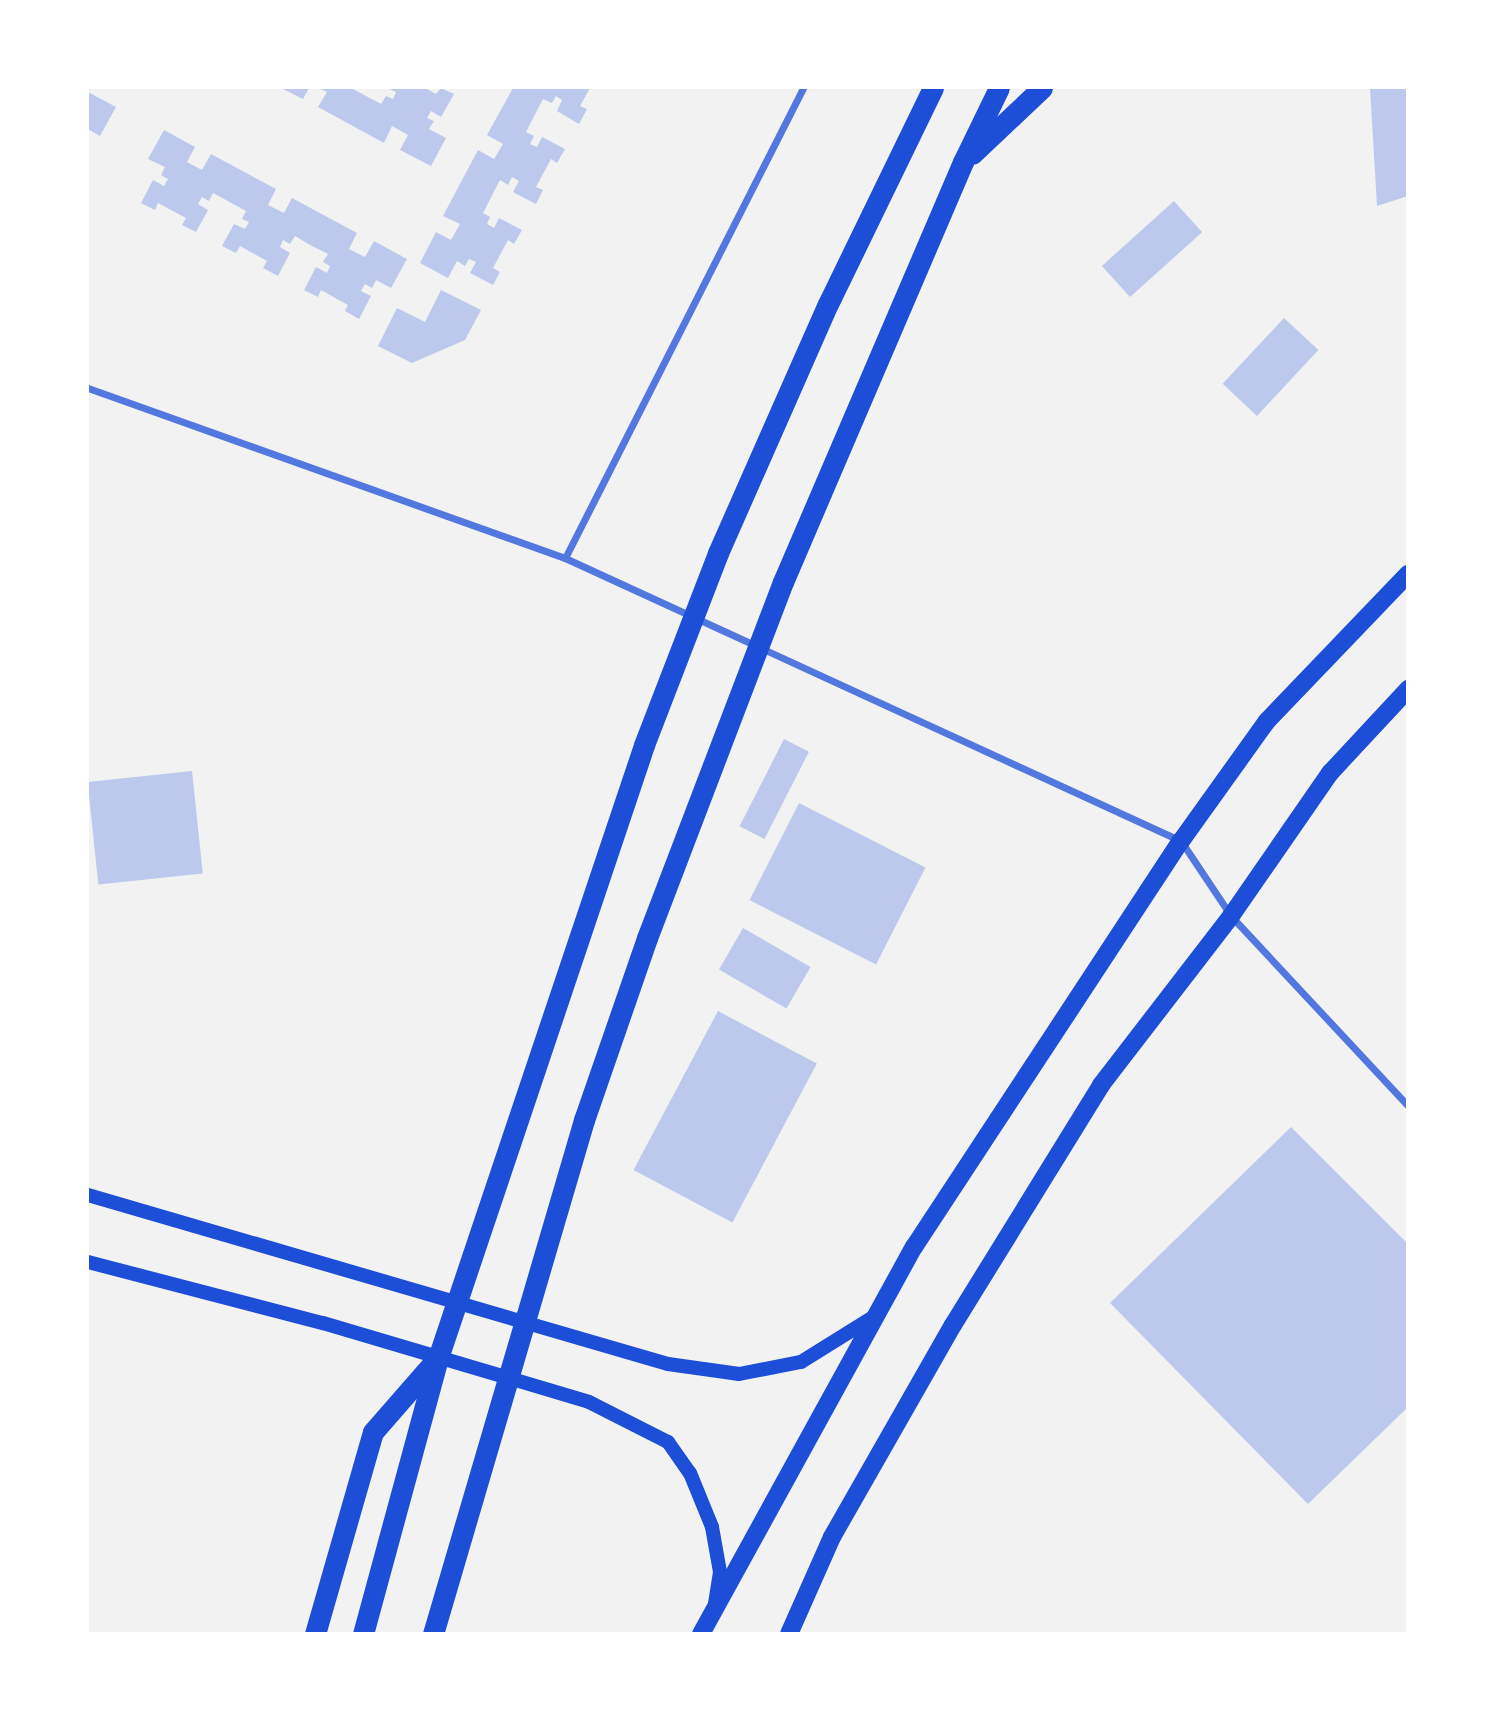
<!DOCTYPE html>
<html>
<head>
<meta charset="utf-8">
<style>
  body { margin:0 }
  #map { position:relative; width:1495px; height:1721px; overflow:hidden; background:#f2f2f2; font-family:Figtree,sans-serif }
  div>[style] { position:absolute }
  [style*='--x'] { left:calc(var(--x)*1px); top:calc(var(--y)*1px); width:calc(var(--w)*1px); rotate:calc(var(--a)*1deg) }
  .building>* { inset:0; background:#bdc9ec; transform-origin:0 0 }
  .minor>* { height:7px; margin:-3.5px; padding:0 3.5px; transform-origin:3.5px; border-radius:3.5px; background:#5277de }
  .secondary>* { height:14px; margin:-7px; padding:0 7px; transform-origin:7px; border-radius:7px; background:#1d4ed8 }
  .primary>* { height:18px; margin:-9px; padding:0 9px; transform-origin:9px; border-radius:9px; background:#1d4ed8 }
  .motorway>* { height:21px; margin:-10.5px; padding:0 10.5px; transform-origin:10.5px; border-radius:10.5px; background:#1d4ed8 }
  span { translate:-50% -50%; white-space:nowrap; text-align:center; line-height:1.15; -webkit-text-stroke:6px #fff; paint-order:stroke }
  .frame { position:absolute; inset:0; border:89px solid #fff; pointer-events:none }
</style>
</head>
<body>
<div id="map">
  <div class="building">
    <div style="clip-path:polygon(281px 88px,309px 88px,303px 99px)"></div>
    <div style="clip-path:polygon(318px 88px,351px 88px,381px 104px,386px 96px,393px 99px,396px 92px,387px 88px,425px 88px,436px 94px,441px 88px,454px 94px,441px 117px,431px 111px,427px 118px,434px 121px,429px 129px,446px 138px,431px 166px,400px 150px,408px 135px,392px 126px,384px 143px,318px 107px,327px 92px)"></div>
    <div style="clip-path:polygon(513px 88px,590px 88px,580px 106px,587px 109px,579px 124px,557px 111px,562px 100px,556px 96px,552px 103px,543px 99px,526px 132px,534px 136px,530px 144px,537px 147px,542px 137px,565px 149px,557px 163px,551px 159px,536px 187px,543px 190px,536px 204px,513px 192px,519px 181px,512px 177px,508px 185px,500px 180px,483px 213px,490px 217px,487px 224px,494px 228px,499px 218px,522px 230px,514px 244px,508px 240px,493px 268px,500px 272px,493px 285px,470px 273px,476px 262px,469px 259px,465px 266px,457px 261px,448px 278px,420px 263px,436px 232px,451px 240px,460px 224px,443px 216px,478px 150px,494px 159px,503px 144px,487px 135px)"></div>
    <div style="clip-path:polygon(1370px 88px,1408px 88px,1408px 196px,1377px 206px)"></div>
    <div style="clip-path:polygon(88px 92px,116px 107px,100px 136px,88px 129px)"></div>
    <div style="clip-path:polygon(164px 130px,195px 147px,187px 162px,202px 170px,211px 154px,276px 189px,268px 205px,284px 213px,292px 198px,357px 233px,349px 249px,365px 257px,374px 241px,407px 259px,391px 288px,376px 280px,372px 288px,365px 284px,361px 291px,371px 296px,359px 319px,345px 311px,348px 305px,321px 290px,318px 297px,304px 290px,316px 267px,327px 273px,330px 266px,323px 262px,328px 254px,310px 245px,295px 236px,290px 244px,283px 240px,280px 247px,290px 253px,278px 276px,263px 268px,267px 261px,240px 246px,236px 253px,222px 246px,234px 224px,245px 229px,249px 222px,242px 219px,246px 211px,213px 193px,209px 201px,202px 197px,198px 204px,208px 210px,196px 232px,182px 225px,186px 218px,158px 203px,155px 210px,141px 203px,153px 180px,164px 186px,168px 179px,161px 175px,165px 167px,148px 159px)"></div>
    <div style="left:1174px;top:201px;width:42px;height:97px;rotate:48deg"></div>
    <div style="clip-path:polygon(441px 290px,481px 310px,465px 340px,412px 363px,378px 346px,397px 308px,425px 322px)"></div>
    <div style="left:1284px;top:318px;width:47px;height:90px;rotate:43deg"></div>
    <div style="left:784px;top:739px;width:28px;height:98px;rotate:27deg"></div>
    <div style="left:192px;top:771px;width:103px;height:105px;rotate:84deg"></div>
    <div style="left:799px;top:803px;width:142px;height:109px;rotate:27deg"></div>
    <div style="left:743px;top:928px;width:78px;height:48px;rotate:30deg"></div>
    <div style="left:718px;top:1011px;width:112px;height:180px;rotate:28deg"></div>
    <div style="clip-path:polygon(1291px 1127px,1408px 1244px,1408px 1407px,1308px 1504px,1110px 1303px)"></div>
  </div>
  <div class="minor">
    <div style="--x:88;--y:388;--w:506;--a:19.62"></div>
    <div style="--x:565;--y:558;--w:678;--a:24.67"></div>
    <div style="--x:1181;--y:841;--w:90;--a:56.3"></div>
    <div style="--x:1231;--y:916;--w:260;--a:47"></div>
    <div style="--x:565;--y:558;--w:527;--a:-63.14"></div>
  </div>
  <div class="secondary">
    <div style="--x:88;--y:1195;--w:604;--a:16.25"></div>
    <div style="--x:668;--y:1364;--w:72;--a:8"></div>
    <div style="--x:739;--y:1374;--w:63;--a:-11"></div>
    <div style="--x:801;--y:1362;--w:87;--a:-31.9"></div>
    <div style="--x:88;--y:1262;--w:243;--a:14.6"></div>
    <div style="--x:323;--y:1323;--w:277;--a:16.5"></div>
    <div style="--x:589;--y:1402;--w:89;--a:26.9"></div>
    <div style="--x:668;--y:1442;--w:38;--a:55"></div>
    <div style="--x:690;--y:1473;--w:58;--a:67.8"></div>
    <div style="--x:712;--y:1527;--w:46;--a:79.9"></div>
    <div style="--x:720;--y:1572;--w:31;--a:99"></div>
  </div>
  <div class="primary">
    <div style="--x:701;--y:1634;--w:442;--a:-61.2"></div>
    <div style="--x:914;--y:1247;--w:486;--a:-56.7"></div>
    <div style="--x:1181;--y:841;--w:148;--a:-54.4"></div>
    <div style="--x:1267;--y:721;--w:204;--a:-46.2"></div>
    <div style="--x:789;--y:1634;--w:106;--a:-66.1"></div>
    <div style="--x:832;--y:1537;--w:244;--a:-60.3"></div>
    <div style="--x:953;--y:1325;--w:282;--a:-58.3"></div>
    <div style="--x:1101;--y:1085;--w:213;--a:-52.4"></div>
    <div style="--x:1231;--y:916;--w:174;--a:-55.3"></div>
    <div style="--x:1330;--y:773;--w:115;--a:-47.1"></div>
  </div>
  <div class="motorway">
    <div style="--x:972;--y:154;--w:96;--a:-43.3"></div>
    <div style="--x:315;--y:1634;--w:210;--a:-74"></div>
    <div style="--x:373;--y:1432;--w:93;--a:-48.9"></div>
    <div style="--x:363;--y:1634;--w:286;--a:-74.8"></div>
    <div style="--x:438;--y:1358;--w:647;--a:-71.42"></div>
    <div style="--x:644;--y:745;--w:206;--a:-68.9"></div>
    <div style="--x:718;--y:553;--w:272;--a:-66.2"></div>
    <div style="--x:828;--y:304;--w:240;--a:-64.1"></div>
    <div style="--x:433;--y:1634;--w:536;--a:-73.63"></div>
    <div style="--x:584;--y:1120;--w:193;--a:-70.9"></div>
    <div style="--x:647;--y:938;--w:381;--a:-69.1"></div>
    <div style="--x:783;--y:582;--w:457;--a:-66.8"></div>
    <div style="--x:963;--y:162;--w:82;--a:-64.1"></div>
  </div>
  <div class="frame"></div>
</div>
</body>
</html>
